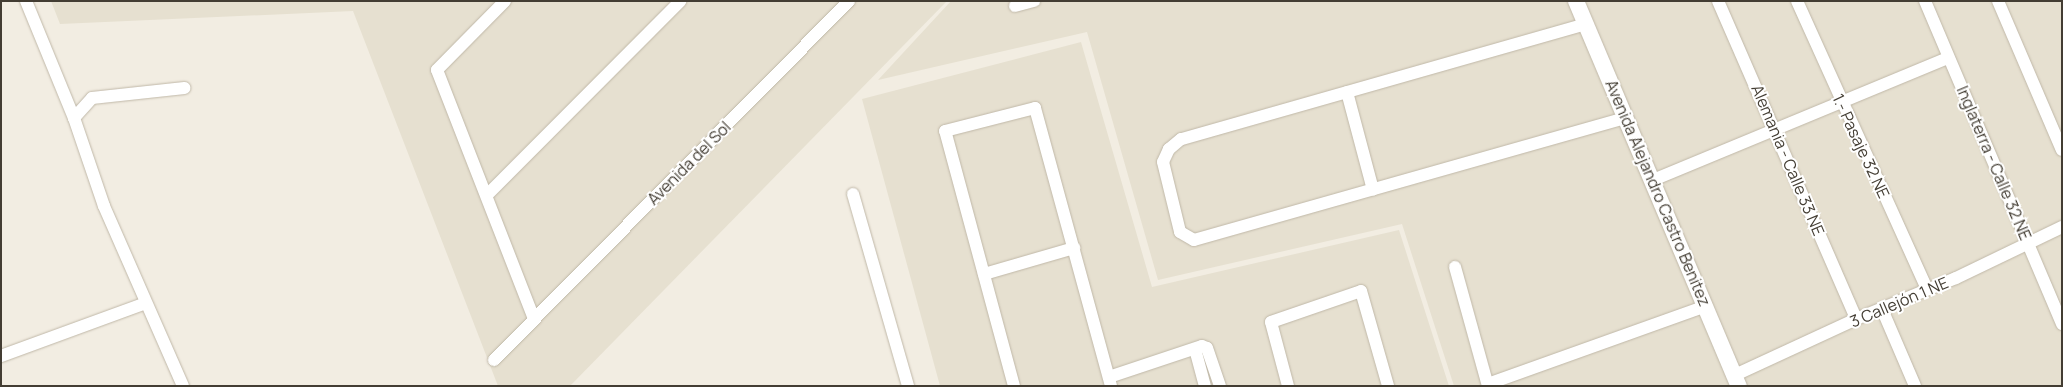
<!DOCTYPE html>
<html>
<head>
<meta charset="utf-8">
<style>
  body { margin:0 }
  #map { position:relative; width:2063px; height:387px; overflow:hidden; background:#f2ede2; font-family:Manrope,sans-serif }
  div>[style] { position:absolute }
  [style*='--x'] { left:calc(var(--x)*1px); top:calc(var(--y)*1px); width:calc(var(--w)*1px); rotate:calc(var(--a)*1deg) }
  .residential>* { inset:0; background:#e6e0d0 }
  .roads { filter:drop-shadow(0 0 1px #c0b8a8) drop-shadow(0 0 1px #c0b8a8) }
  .minor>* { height:12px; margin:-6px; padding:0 6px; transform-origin:6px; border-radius:6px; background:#fff }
  .tertiary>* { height:16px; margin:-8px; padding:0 8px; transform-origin:8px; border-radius:8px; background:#fff }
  span { translate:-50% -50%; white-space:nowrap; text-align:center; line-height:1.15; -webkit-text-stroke:4px #fff; paint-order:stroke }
  .street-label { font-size:16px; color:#433d33 }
  .frame { position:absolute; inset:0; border:2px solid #433d33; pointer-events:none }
</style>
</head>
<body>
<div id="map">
  <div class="residential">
    <div style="clip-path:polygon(51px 1px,947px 1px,570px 386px,498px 386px,353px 11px,60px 24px)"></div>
    <div style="clip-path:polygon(951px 1px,2062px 1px,2062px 386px,1454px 386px,1402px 224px,1158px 280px,1087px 32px,878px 80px)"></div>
    <div style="clip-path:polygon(1081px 42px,1152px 287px,1399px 230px,1449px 386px,940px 386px,862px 99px)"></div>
  </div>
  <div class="roads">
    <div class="minor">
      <div style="--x:26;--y:1;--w:126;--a:67.7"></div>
      <div style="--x:505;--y:1;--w:97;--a:134.6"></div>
      <div style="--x:437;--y:70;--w:267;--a:68.7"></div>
      <div style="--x:1718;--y:1;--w:347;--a:66.5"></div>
      <div style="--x:1797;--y:1;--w:316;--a:65.7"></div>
      <div style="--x:1925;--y:1;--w:351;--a:67"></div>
      <div style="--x:1998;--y:1;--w:162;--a:66.8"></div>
      <div style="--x:1015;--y:6;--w:20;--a:-15"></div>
      <div style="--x:1586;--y:24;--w:421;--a:164.1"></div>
      <div style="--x:1181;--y:139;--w:16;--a:140"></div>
      <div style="--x:1169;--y:149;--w:14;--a:115"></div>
      <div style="--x:1163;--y:162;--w:72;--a:76.3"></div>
      <div style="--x:1180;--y:232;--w:16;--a:30"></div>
      <div style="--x:1194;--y:240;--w:449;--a:-15.8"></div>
      <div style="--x:1347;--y:92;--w:101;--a:75.1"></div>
      <div style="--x:1653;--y:180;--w:319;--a:-22.5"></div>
      <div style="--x:853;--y:194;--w:200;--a:74"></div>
      <div style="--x:487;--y:195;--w:274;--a:-45.1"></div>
      <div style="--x:1455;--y:267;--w:123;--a:74.5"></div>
      <div style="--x:984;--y:274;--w:94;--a:-16.1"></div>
      <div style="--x:1882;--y:309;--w:84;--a:66.8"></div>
      <div style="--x:1195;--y:349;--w:38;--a:75"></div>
      <div style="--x:1;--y:356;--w:154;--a:-20.1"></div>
      <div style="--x:494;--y:360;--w:505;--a:-45.32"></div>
      <div style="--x:1735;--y:375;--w:133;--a:-24.8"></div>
      <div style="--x:1856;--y:319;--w:108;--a:-22.3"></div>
      <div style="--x:1956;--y:278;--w:118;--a:-25.7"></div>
      <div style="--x:1109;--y:377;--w:98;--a:-18.4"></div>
      <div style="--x:1202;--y:346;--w:5;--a:22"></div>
      <div style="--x:1207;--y:348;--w:40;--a:71.1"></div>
      <div style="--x:1488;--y:384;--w:232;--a:-19.7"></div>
      <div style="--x:183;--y:386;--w:197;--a:-113.7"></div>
      <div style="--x:104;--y:206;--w:93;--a:-108.8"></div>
      <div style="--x:74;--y:118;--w:27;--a:-48"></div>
      <div style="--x:92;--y:98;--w:93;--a:-6.2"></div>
      <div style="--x:1014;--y:386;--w:264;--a:-105.1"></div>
      <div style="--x:945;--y:131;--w:93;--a:-14.3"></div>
      <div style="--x:1035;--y:108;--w:288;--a:74.7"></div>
      <div style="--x:1288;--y:386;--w:66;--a:-104.9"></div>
      <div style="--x:1271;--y:322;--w:95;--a:-19"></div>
      <div style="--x:1361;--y:291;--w:99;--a:74.1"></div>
    </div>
    <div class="tertiary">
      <div style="--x:1576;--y:1;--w:418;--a:67.1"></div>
    </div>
  </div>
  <div class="street-label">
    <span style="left:1861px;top:146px;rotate:65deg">1.- Pasaje 32 NE</span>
    <span style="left:1788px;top:160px;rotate:67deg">Alemania - Calle 33 NE</span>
    <span style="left:689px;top:163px;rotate:-45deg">Avenida del Sol</span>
    <span style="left:1994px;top:163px;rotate:67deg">Inglaterra - Calle 32 NE</span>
    <span style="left:1658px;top:193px;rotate:67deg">Avenida Alejandro Castro Benitez</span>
    <span style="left:1899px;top:302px;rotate:-23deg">3 Callejón 1 NE</span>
  </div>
  <div class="frame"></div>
</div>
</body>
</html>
